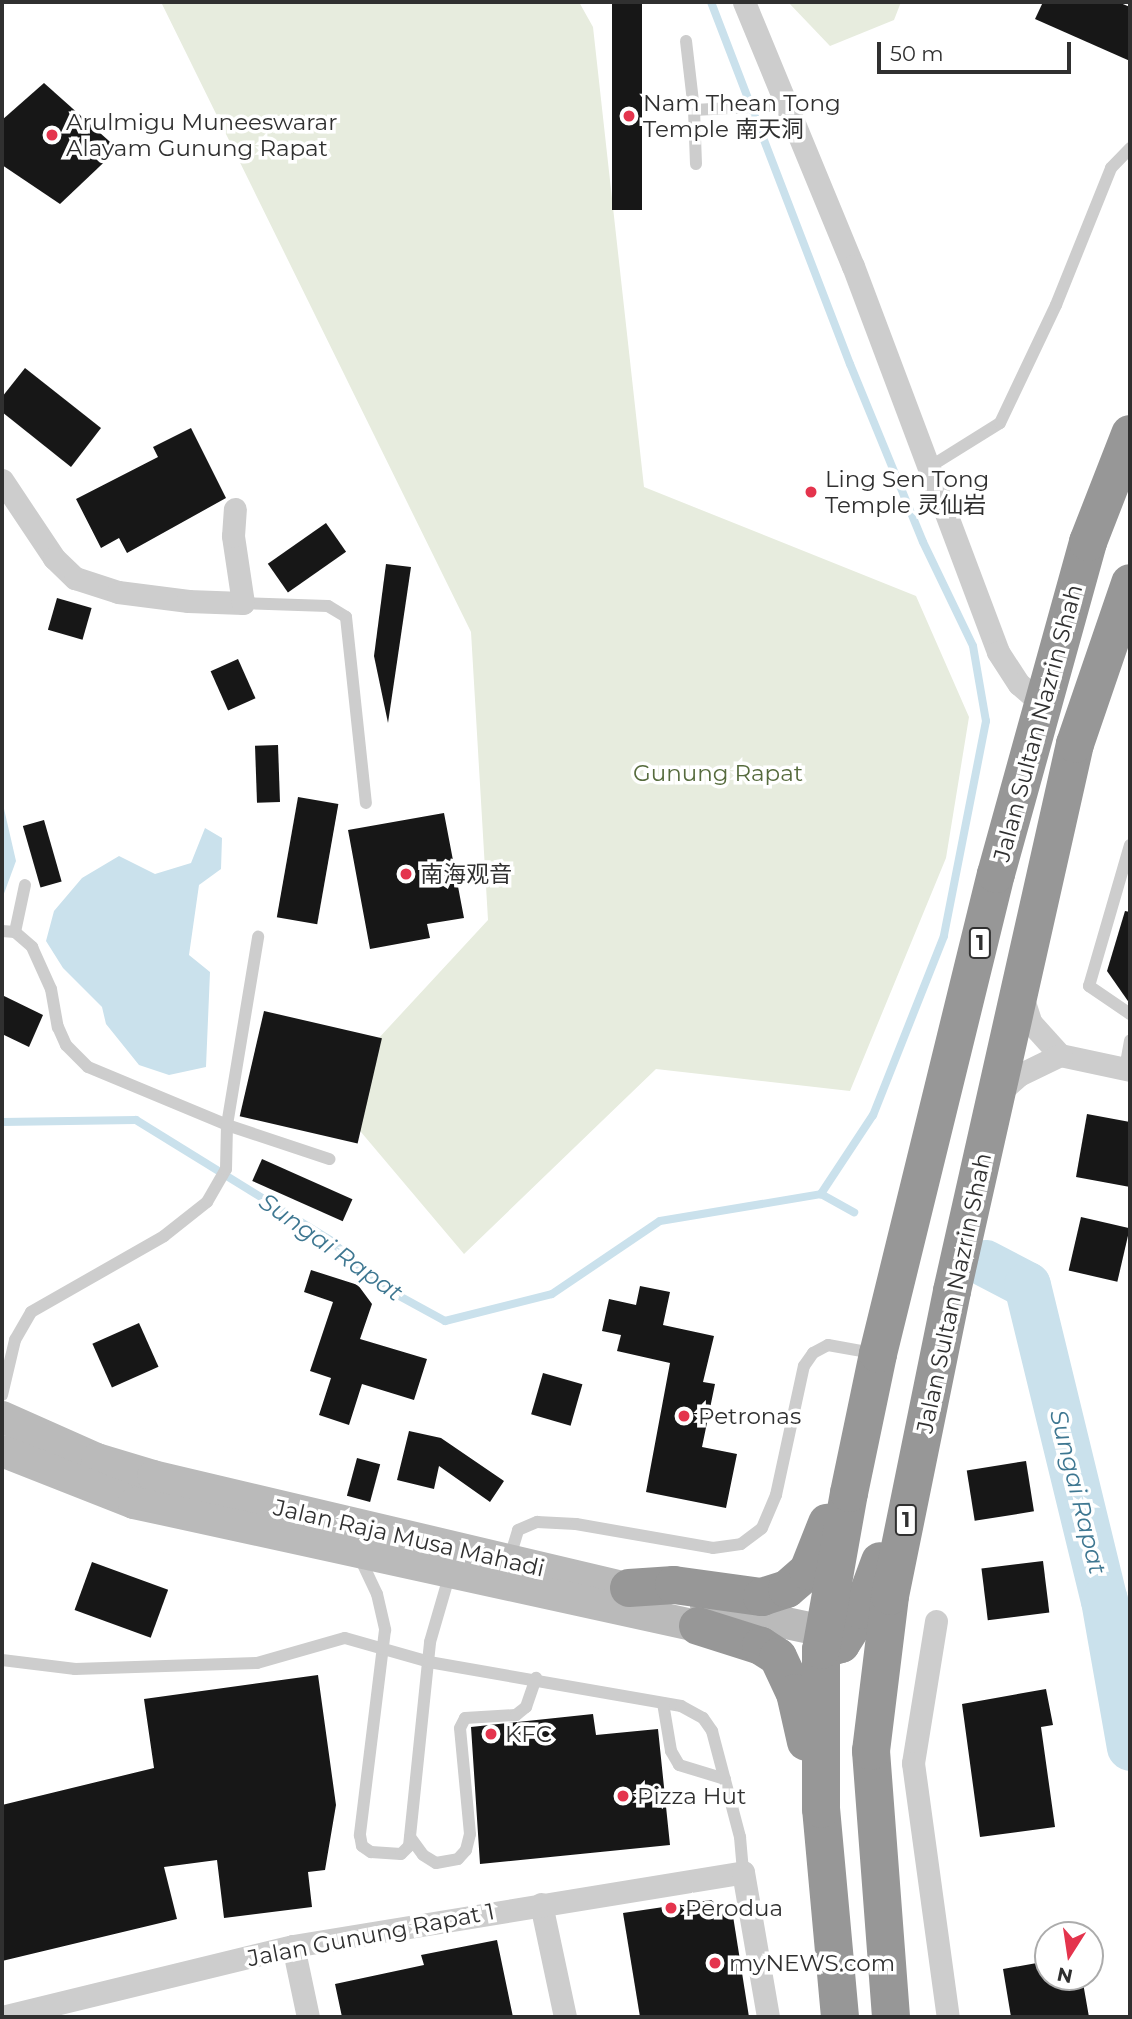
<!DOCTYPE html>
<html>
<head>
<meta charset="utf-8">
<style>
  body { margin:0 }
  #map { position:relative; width:1132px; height:2019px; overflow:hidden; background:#fff; font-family:Montserrat,"Noto Sans SC",sans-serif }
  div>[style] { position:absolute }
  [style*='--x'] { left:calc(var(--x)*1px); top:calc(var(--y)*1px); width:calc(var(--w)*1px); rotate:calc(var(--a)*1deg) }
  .green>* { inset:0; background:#e7ecde }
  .water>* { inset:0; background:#cae1ec }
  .stream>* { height:8px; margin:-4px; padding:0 4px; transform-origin:4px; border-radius:4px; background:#cae1ec }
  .river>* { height:47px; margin:-23.5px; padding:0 23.5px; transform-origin:23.5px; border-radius:23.5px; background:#cae1ec }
  .building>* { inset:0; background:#171717; transform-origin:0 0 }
  .lane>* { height:12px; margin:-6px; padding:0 6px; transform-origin:6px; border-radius:6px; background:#cdcdcd }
  .street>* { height:23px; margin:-11.5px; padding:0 11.5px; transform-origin:11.5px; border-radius:11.5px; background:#cdcdcd }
  .secondary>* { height:32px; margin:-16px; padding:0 16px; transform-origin:16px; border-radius:16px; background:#bababa }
  .highway>* { height:38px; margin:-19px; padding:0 19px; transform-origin:19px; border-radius:19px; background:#979797 }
  .dots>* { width:19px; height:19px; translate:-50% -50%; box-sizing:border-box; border:4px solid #fff; border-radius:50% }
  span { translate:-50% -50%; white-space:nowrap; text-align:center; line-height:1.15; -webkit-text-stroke:7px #fff; paint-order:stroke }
  .shield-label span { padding:2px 5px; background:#fff; border:2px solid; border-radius:5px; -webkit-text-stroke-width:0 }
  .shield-label { font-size:21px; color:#303030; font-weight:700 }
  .poi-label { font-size:23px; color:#303030 }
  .left { translate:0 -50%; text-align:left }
  .street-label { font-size:23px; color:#303030 }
  .park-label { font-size:23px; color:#566b3d }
  .water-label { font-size:24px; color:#3e7791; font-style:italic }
  .frame { position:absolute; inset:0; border:4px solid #303030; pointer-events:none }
  .north { position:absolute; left:1034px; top:1921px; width:70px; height:70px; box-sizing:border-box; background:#fff; border:2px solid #acacac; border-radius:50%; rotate:192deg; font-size:19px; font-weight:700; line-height:28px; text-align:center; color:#303030 }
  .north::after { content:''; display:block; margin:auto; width:24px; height:32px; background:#e4344d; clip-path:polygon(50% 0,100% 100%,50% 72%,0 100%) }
  .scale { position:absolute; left:877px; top:42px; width:194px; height:32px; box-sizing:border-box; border:4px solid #303030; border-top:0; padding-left:9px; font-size:21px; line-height:24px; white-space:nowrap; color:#303030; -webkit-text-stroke:5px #fff; paint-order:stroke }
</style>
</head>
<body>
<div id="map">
  <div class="green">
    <div style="clip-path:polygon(161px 2px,579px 2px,593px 27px,644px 487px,916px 596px,969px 717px,946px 858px,850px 1091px,656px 1069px,464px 1254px,328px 1093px,488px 920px,471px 632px)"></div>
    <div style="clip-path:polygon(788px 2px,901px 2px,894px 20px,830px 46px)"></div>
  </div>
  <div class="water">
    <div style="clip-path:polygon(2px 800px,16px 861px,2px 899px)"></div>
    <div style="clip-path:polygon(205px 828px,222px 838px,221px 869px,199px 885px,189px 955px,210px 972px,206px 1067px,169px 1075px,139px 1065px,106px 1024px,102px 1007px,63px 968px,46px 941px,54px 911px,82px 878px,119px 856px,155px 874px,191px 863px)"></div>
  </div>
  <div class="stream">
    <div style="--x:711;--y:2;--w:388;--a:69"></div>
    <div style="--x:850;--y:364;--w:192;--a:67.7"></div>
    <div style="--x:923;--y:542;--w:115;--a:64.3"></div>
    <div style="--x:973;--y:646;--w:76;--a:80.2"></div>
    <div style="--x:986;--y:721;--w:219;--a:101.1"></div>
    <div style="--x:944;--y:936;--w:193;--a:111.6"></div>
    <div style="--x:873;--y:1115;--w:95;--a:123.4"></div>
    <div style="--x:2;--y:1122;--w:134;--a:-0.9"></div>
    <div style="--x:136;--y:1120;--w:228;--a:31.7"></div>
    <div style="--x:330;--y:1240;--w:69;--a:42"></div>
    <div style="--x:381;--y:1286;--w:73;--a:28.7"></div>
    <div style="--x:445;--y:1321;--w:110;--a:-14.2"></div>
    <div style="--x:552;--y:1294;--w:130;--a:-34.1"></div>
    <div style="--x:660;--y:1221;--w:163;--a:-9.5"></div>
    <div style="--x:821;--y:1194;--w:38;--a:29"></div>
  </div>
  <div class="river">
    <div style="--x:985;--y:1263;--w:47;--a:27.6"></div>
    <div style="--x:1027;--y:1285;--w:324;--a:76.3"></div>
    <div style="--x:1104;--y:1600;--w:149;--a:80"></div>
  </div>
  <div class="building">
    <div style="left:612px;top:2px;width:30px;height:208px"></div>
    <div style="clip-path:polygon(1043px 2px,1118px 2px,1130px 7px,1130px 61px,1035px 19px)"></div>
    <div style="clip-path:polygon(44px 83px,118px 149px,60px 204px,2px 165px,2px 120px)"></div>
    <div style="clip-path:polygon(25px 368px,101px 428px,71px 467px,2px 412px,2px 397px)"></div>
    <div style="clip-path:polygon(191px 428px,226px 498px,127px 553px,119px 538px,101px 548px,76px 499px,158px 457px,153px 447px)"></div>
    <div style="left:326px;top:523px;width:35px;height:71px;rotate:55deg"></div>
    <div style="clip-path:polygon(386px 564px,411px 567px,388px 723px,374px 656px)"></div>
    <div style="left:57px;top:598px;width:36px;height:33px;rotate:16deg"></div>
    <div style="left:238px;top:659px;width:43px;height:30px;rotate:66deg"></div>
    <div style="left:278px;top:745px;width:57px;height:23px;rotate:88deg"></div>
    <div style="left:298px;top:797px;width:41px;height:122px;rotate:10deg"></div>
    <div style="clip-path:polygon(444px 813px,464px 918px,427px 924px,430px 938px,370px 949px,348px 830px)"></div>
    <div style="left:44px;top:820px;width:64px;height:22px;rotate:74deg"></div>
    <div style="clip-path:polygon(1125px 911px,1130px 912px,1130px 1004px,1107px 971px)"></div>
    <div style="clip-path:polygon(2px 995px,43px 1015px,29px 1047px,2px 1034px)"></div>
    <div style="left:264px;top:1011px;width:121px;height:108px;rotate:13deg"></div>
    <div style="clip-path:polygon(1087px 1114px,1130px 1122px,1130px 1187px,1076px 1177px)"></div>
    <div style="left:262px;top:1159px;width:99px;height:24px;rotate:24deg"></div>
    <div style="left:1081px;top:1217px;width:50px;height:55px;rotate:13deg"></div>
    <div style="clip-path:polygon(311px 1270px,358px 1285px,372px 1304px,360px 1339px,427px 1359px,414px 1400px,362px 1384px,349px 1425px,319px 1415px,331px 1378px,310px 1371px,333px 1302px,304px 1292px)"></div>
    <div style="clip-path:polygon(640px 1286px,670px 1292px,663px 1325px,714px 1336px,703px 1382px,715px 1384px,702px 1447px,737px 1454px,726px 1508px,646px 1492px,670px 1363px,617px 1351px,621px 1335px,602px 1331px,609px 1299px,636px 1305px)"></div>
    <div style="left:139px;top:1323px;width:48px;height:51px;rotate:66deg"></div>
    <div style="left:543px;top:1373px;width:41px;height:43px;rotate:16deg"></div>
    <div style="clip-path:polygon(409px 1431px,441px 1438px,504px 1481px,490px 1502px,439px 1466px,434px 1489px,397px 1480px)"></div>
    <div style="left:357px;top:1458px;width:24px;height:39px;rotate:15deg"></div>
    <div style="left:1026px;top:1461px;width:51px;height:60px;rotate:81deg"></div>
    <div style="left:1043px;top:1561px;width:52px;height:62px;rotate:83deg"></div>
    <div style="left:92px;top:1562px;width:81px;height:51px;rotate:20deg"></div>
    <div style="clip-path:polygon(318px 1675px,336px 1805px,325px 1870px,308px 1872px,312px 1907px,224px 1918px,217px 1860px,164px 1867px,177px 1919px,2px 1961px,2px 1805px,154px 1768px,144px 1699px)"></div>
    <div style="clip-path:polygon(1046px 1689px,1053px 1725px,1041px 1727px,1055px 1827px,980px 1837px,962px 1704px)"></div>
    <div style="clip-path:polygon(593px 1714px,596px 1735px,658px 1729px,670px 1845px,480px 1864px,471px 1727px)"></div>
    <div style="clip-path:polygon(711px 1900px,733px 1916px,749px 2017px,640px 2017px,623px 1913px)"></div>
    <div style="clip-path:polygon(497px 1940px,513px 2017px,342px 2017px,335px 1984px,424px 1965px,421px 1955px)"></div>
    <div style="clip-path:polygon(1048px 1961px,1048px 1977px,1082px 1977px,1089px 2017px,1011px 2017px,1003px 1969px)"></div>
  </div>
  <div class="lane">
    <div style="--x:686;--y:41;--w:69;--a:83.4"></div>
    <div style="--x:696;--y:164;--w:54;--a:-92.1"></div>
    <div style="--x:694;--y:110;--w:93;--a:-3.1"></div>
    <div style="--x:931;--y:466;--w:81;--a:-31.9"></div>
    <div style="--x:1000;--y:423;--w:131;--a:-64.6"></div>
    <div style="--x:1056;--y:305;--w:148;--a:-68.1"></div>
    <div style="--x:1111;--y:168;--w:28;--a:-46"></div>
    <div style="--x:243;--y:603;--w:85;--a:2"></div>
    <div style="--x:328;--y:606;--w:21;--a:31"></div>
    <div style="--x:346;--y:617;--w:187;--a:83.9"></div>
    <div style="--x:1130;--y:845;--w:147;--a:106.2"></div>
    <div style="--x:1089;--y:986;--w:50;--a:34.3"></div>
    <div style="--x:2;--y:931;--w:13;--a:4"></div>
    <div style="--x:15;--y:932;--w:23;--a:41"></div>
    <div style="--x:32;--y:947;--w:46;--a:65.7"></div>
    <div style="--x:51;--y:989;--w:39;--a:80"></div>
    <div style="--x:58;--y:1027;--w:20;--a:66"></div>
    <div style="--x:66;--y:1045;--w:31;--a:45"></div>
    <div style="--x:88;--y:1067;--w:151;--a:22.6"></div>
    <div style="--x:227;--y:1125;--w:108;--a:18.4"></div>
    <div style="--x:15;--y:932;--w:48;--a:-78"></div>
    <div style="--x:1125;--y:1069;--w:29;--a:-80"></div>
    <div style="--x:2;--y:1395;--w:57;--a:-76.7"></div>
    <div style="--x:15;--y:1340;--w:32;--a:-60"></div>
    <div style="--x:31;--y:1312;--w:153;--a:-29.7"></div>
    <div style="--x:164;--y:1236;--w:55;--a:-38.3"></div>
    <div style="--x:207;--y:1202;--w:38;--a:-60"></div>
    <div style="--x:226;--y:1169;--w:44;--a:-88.7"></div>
    <div style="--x:227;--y:1125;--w:191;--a:-80.6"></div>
    <div style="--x:359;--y:1556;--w:42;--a:64.7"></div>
    <div style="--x:377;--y:1594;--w:37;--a:77"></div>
    <div style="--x:385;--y:1630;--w:207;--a:97"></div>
    <div style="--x:360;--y:1835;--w:11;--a:80"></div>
    <div style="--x:362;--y:1846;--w:11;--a:34"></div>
    <div style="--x:371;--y:1852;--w:30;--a:4"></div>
    <div style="--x:401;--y:1854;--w:11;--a:-45"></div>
    <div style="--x:409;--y:1846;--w:205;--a:-84.1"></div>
    <div style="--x:430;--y:1642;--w:72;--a:-73.8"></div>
    <div style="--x:509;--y:1560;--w:31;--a:-73"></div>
    <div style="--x:518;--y:1530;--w:21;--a:-23"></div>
    <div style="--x:537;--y:1522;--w:39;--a:3"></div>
    <div style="--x:576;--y:1524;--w:139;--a:9.9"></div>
    <div style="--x:713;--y:1548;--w:28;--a:-8"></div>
    <div style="--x:741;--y:1544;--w:26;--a:-37"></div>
    <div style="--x:762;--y:1528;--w:36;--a:-67"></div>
    <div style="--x:776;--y:1495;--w:132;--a:-77.8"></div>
    <div style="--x:804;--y:1366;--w:16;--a:-55"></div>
    <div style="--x:813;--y:1353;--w:17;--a:-28"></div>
    <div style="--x:828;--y:1345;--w:46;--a:10.1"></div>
    <div style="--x:2;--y:1660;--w:74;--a:7"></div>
    <div style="--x:75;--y:1669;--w:182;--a:-1.9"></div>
    <div style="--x:257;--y:1663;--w:91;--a:-15.9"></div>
    <div style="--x:345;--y:1638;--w:87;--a:15.9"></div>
    <div style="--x:429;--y:1662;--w:256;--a:9.9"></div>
    <div style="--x:681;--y:1706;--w:25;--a:29"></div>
    <div style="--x:703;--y:1718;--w:16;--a:55"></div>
    <div style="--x:712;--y:1731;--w:110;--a:75.2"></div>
    <div style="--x:740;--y:1837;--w:35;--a:85"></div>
    <div style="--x:663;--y:1703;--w:49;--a:80.5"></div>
    <div style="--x:671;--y:1751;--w:16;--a:60"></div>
    <div style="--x:679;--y:1765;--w:48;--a:16.9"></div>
    <div style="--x:410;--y:1837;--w:22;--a:54"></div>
    <div style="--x:423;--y:1855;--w:15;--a:32"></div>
    <div style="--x:436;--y:1863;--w:22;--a:-10"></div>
    <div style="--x:458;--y:1859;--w:12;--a:-48"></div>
    <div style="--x:466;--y:1850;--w:16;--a:-76"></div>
    <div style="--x:470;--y:1834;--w:106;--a:-95.4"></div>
    <div style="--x:460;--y:1728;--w:11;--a:-63"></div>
    <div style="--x:465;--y:1718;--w:51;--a:-3.4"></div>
    <div style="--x:516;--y:1715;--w:13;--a:-39"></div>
    <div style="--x:526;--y:1707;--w:31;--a:-71"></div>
  </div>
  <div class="street">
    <div style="--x:744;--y:2;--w:286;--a:67.6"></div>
    <div style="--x:853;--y:266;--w:412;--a:69.4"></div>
    <div style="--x:998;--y:652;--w:38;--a:57"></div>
    <div style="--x:1019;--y:684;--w:32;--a:41"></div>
    <div style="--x:2;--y:480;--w:94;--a:56.3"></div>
    <div style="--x:54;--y:558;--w:29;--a:44"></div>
    <div style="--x:75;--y:578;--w:45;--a:18"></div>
    <div style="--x:118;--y:592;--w:71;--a:7.3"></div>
    <div style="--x:188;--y:601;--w:55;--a:2.1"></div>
    <div style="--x:243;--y:603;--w:68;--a:-98.5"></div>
    <div style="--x:233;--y:536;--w:27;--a:-86"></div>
    <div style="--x:1022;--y:996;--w:28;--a:72"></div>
    <div style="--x:1031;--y:1023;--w:43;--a:47.8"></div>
    <div style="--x:1060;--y:1055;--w:72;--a:12.1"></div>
    <div style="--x:999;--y:1093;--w:27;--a:-42"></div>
    <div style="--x:1019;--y:1075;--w:46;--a:-26"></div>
    <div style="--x:936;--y:1621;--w:144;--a:99.2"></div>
    <div style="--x:913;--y:1763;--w:256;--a:82.2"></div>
    <div style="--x:541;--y:1904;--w:116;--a:78"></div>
    <div style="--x:293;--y:1946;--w:73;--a:78.1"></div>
    <div style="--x:2;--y:2017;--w:300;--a:-13.7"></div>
    <div style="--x:293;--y:1946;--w:456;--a:-9.3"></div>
    <div style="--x:743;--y:1872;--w:147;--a:80.2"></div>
  </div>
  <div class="secondary">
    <div style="--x:2;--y:1417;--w:104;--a:23.9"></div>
    <div style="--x:97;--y:1459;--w:59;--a:16.9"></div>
    <div style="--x:153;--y:1476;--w:513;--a:13.3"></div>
    <div style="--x:2;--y:1451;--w:142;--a:21.5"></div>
    <div style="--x:134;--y:1503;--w:600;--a:12.32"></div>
    <div style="--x:706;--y:1606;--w:121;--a:12"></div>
  </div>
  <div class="highway">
    <div style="--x:629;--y:1588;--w:45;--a:-3.8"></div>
    <div style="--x:674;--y:1585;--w:89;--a:7.8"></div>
    <div style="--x:762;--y:1597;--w:26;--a:-18"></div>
    <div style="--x:787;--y:1589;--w:28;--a:-41"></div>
    <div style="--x:808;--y:1571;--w:52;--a:-68.4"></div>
    <div style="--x:698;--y:1626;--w:66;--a:17.6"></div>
    <div style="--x:761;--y:1646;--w:20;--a:33"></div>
    <div style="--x:778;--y:1657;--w:40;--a:65"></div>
    <div style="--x:795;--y:1693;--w:50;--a:77.3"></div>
    <div style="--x:821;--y:1650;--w:21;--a:-17"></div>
    <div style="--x:841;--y:1644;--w:40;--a:-58"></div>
    <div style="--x:862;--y:1610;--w:52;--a:-69.8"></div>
    <div style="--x:840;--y:2017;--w:209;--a:-95.2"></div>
    <div style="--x:821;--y:1809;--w:159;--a:-90"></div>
    <div style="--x:821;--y:1650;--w:159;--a:-79.9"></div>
    <div style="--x:849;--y:1493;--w:142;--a:-78.2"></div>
    <div style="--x:878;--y:1354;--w:494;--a:-76.2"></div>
    <div style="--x:996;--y:874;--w:345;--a:-74.5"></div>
    <div style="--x:1088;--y:542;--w:116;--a:-68.7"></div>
    <div style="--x:891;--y:2017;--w:267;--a:-94.3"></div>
    <div style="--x:871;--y:1751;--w:156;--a:-83"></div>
    <div style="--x:890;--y:1596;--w:311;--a:-78.5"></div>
    <div style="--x:952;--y:1291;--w:561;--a:-77.33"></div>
    <div style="--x:1075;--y:744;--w:170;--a:-71.1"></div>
  </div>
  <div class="dots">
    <div style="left:629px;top:116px;background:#e4344d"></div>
    <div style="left:52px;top:135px;background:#e4344d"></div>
    <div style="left:811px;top:492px;background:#e4344d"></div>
    <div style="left:406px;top:874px;background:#e4344d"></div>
    <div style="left:684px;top:1416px;background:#e4344d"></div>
    <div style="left:491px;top:1734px;background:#e4344d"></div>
    <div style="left:623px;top:1796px;background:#e4344d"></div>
    <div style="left:671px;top:1908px;background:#e4344d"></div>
    <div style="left:715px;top:1963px;background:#e4344d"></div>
  </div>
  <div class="shield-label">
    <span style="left:980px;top:943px">1</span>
    <span style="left:906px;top:1520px">1</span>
  </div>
  <div class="poi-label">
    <span class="left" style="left:643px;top:116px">Nam Thean Tong<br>Temple 南天洞</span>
    <span class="left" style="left:66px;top:135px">Arulmigu Muneeswarar<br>Alayam Gunung Rapat</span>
    <span class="left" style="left:825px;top:492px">Ling Sen Tong<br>Temple 灵仙岩</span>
    <span class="left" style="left:420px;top:874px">南海观音</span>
    <span class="left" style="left:698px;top:1416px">Petronas</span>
    <span class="left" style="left:505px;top:1734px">KFC</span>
    <span class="left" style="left:637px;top:1796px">Pizza Hut</span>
    <span class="left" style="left:685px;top:1908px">Perodua</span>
    <span class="left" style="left:729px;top:1963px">myNEWS.com</span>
  </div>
  <div class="street-label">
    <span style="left:1038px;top:723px;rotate:-75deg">Jalan Sultan Nazrin Shah</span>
    <span style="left:954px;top:1293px;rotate:-78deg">Jalan Sultan Nazrin Shah</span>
    <span style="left:409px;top:1538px;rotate:13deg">Jalan Raja Musa Mahadi</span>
    <span style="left:371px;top:1935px;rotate:-11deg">Jalan Gunung Rapat 1</span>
  </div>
  <div class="park-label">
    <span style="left:718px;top:773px">Gunung Rapat</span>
  </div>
  <div class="water-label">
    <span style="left:331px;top:1247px;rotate:35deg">Sungai Rapat</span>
    <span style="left:1078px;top:1492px;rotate:76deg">Sungai Rapat</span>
  </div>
  <div class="frame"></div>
  <div class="north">N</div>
  <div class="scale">50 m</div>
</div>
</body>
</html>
